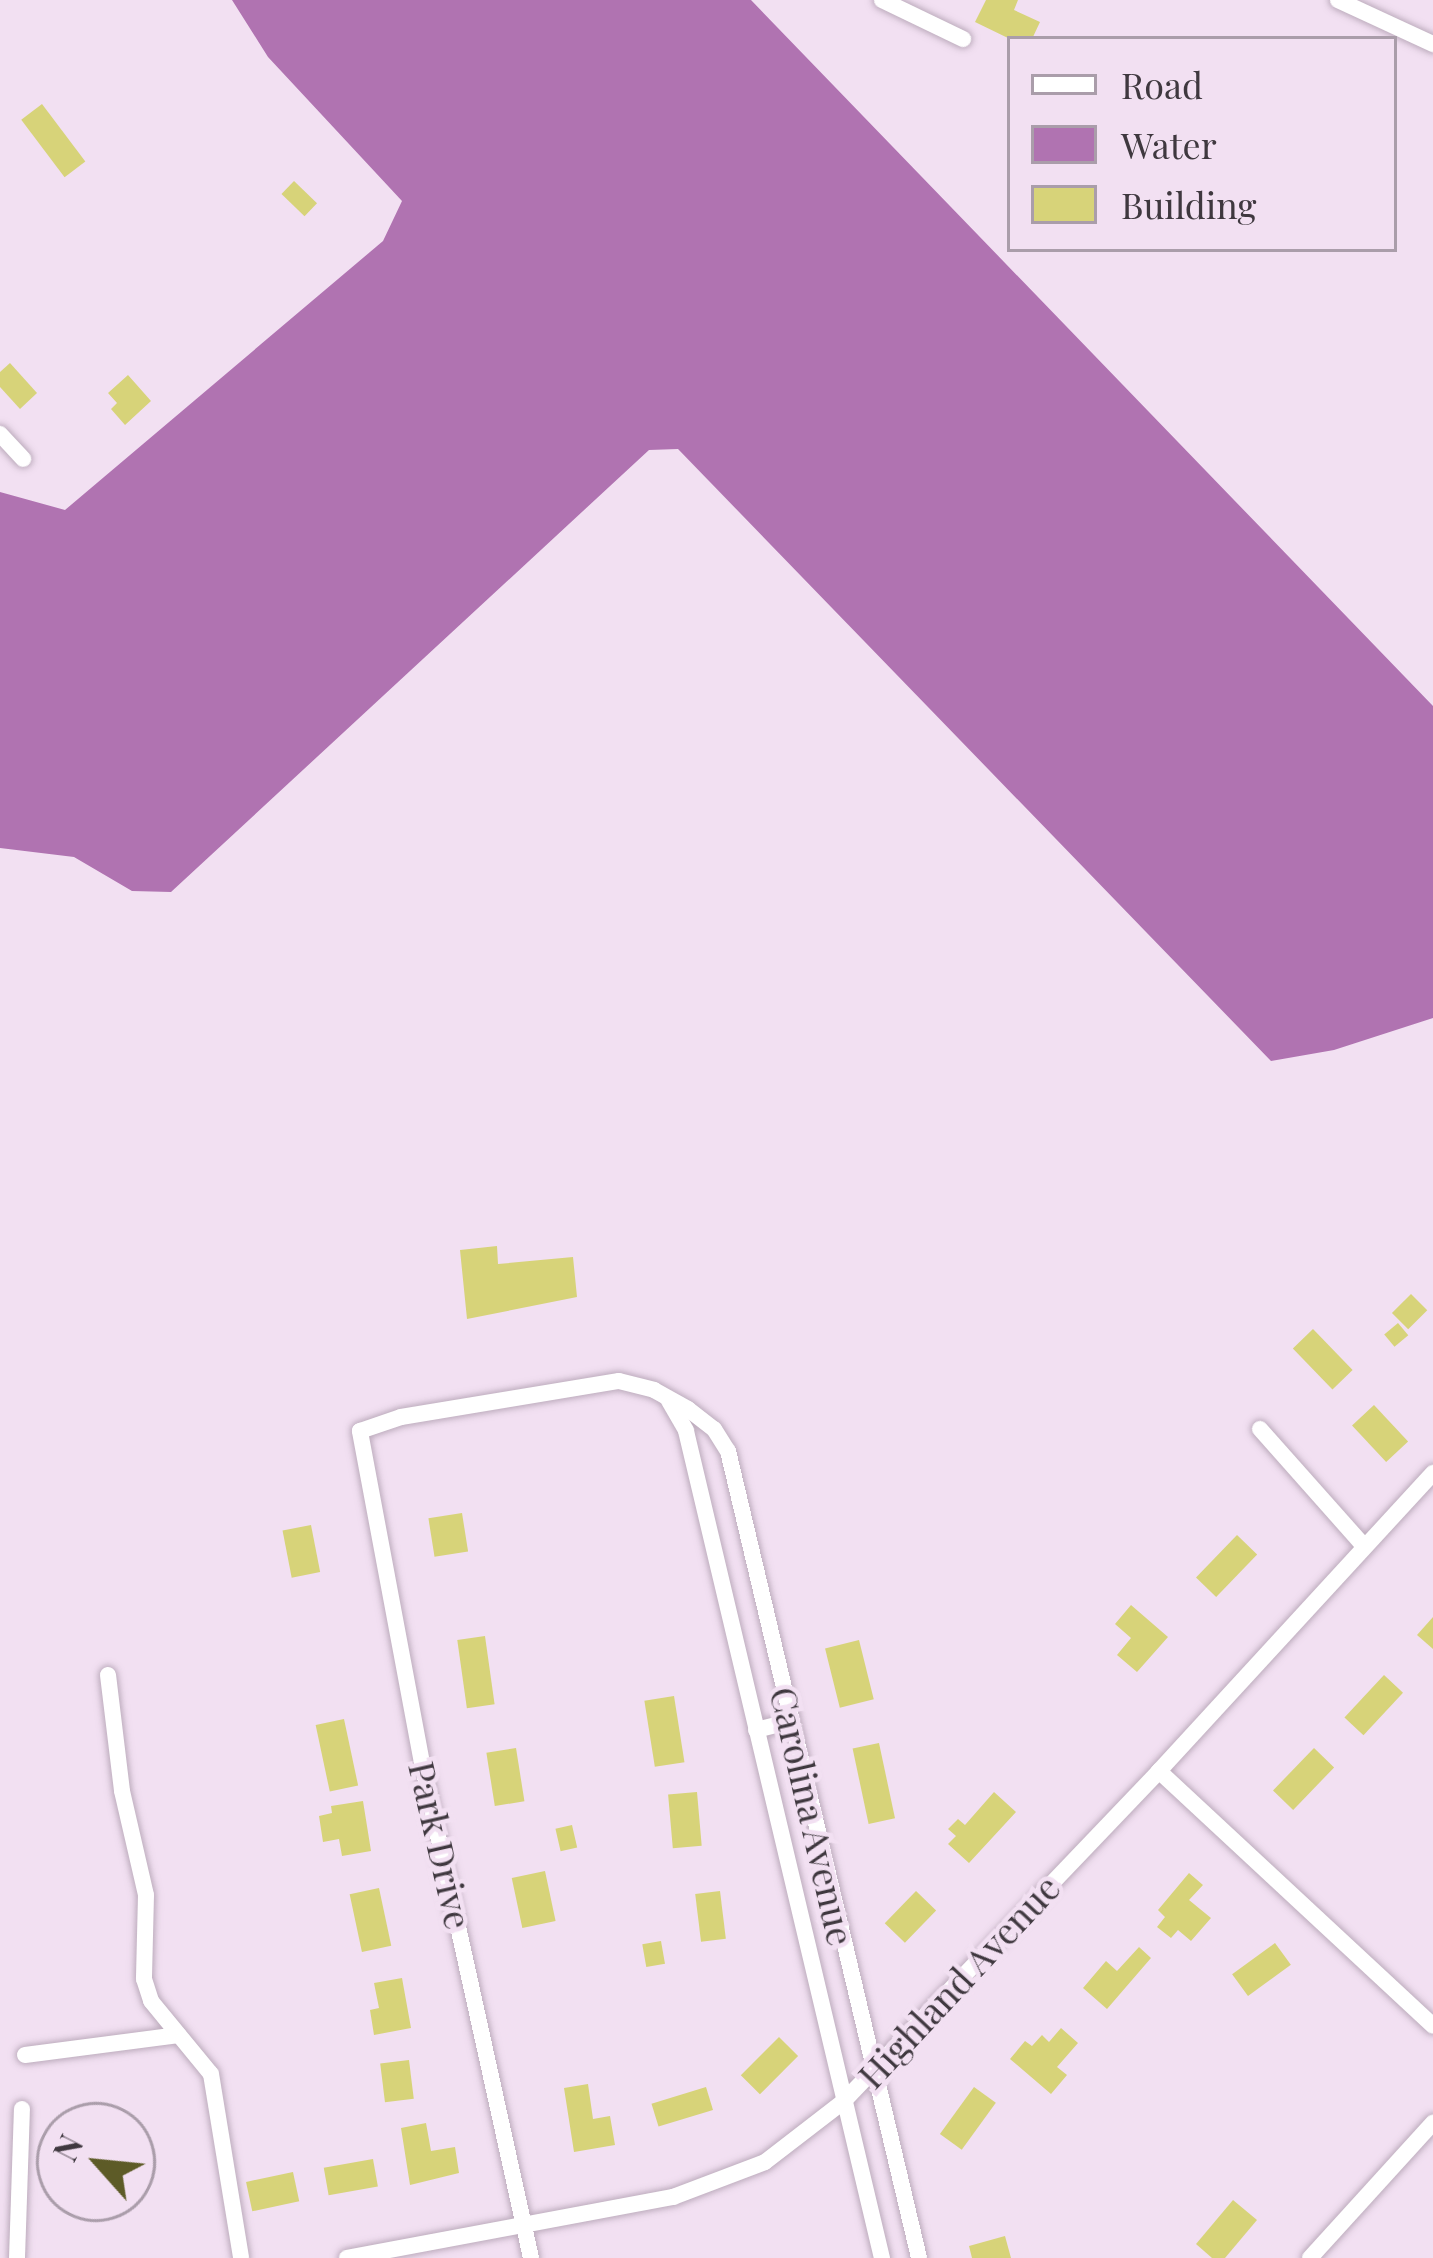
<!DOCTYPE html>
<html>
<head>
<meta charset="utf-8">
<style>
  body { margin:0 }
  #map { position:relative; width:1433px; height:2258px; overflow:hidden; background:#f2e0f2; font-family:"Playfair Display",serif }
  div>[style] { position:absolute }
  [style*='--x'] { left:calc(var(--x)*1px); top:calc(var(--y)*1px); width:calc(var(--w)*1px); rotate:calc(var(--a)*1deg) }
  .water>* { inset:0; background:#b073b1 }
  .building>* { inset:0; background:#d7d379; transform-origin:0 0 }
  .roads { filter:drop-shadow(0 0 3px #bdacbd) drop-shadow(0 0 3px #bdacbd) }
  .street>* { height:16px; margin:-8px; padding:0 8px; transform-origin:8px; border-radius:8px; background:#fff }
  span { translate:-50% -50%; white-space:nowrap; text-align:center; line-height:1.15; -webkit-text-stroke:9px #f2e0f2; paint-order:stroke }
  .street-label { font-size:36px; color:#3f383f }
  .legend { position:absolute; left:1007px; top:36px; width:390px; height:216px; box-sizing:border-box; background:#f2e0f2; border:3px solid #aa9daa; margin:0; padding:15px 21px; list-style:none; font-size:36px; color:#3f383f }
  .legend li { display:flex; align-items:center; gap:24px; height:60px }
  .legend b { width:60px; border:3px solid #aa9daa }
  .north { position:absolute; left:36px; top:2102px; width:120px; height:120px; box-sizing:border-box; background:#f2e0f2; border:3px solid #aa9daa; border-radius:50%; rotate:297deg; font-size:33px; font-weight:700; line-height:48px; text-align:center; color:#3f383f }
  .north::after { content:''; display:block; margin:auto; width:42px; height:54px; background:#5d5b27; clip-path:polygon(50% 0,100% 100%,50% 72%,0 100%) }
</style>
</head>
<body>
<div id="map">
  <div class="water">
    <div style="clip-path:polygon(232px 0,751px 0,1433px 706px,1433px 1018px,1334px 1050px,1271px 1061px,678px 449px,649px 450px,171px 892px,132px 891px,74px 857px,0 848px,0 492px,65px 510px,383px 241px,402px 201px,268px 57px)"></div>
  </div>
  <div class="building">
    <div style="clip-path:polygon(986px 0,1018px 0,1014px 10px,1040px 22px,1032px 39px,1010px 39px,975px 22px)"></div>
    <div style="left:42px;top:104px;width:72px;height:26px;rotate:53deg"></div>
    <div style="left:294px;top:181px;width:32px;height:18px;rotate:44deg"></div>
    <div style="clip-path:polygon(10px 363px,37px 393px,20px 409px,0 387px,0 372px)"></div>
    <div style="clip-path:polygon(128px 375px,151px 401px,125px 425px,111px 409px,117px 403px,108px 393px)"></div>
    <div style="clip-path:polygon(497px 1246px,498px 1264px,573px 1257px,577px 1297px,467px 1319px,460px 1250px)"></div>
    <div style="left:1411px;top:1294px;width:23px;height:27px;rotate:45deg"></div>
    <div style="left:1398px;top:1323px;width:16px;height:18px;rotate:50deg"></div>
    <div style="left:1313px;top:1329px;width:57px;height:28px;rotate:46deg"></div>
    <div style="left:1374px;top:1405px;width:50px;height:30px;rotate:47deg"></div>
    <div style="left:462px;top:1513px;width:39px;height:34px;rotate:81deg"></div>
    <div style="left:311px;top:1525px;width:48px;height:29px;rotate:79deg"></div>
    <div style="left:1237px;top:1535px;width:28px;height:59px;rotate:44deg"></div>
    <div style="clip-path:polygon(1131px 1605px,1168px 1637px,1137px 1672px,1117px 1655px,1131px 1638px,1115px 1624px)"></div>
    <div style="clip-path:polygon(1433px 1617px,1433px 1649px,1417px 1635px)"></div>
    <div style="left:485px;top:1636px;width:69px;height:28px;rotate:82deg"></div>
    <div style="left:859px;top:1640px;width:61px;height:35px;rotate:76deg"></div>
    <div style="left:1384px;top:1675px;width:26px;height:58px;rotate:43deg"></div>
    <div style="left:674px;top:1696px;width:67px;height:30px;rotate:81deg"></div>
    <div style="left:344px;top:1719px;width:68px;height:29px;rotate:78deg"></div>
    <div style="left:879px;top:1743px;width:77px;height:27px;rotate:78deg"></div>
    <div style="left:516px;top:1748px;width:54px;height:30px;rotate:81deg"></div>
    <div style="left:1314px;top:1748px;width:28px;height:59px;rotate:44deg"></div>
    <div style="left:697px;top:1792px;width:54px;height:29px;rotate:85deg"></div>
    <div style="clip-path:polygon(994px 1792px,1016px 1812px,969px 1863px,948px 1844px,956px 1836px,948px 1829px,958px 1819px,965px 1825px)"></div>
    <div style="clip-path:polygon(363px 1801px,371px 1851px,342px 1856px,339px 1839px,323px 1842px,319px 1816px,332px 1813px,331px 1806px)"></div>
    <div style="left:572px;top:1825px;width:23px;height:17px;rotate:77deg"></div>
    <div style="left:545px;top:1871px;width:51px;height:34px;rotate:78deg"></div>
    <div style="clip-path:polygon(1189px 1873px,1203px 1885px,1189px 1900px,1211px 1918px,1191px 1941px,1178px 1930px,1171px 1938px,1157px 1927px,1165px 1917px,1158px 1910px)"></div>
    <div style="left:379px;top:1888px;width:59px;height:30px;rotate:78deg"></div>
    <div style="left:720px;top:1891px;width:48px;height:25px;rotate:83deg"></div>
    <div style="left:916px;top:1891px;width:28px;height:45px;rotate:44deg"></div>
    <div style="left:661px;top:1941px;width:23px;height:19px;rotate:80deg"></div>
    <div style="left:1275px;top:1943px;width:27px;height:53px;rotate:54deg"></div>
    <div style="clip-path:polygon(1139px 1947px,1151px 1958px,1107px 2009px,1083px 1988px,1106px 1961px,1117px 1971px)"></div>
    <div style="clip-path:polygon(402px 1978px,411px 2028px,374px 2035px,370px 2010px,379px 2008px,374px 1983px)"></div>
    <div style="clip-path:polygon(1061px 2028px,1078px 2043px,1057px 2067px,1067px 2075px,1051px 2094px,1010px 2059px,1025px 2041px,1032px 2046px,1042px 2035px,1049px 2042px)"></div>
    <div style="left:779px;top:2037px;width:27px;height:54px;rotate:45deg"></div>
    <div style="left:409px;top:2060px;width:39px;height:29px;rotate:83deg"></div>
    <div style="clip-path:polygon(588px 2084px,593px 2119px,610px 2116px,615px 2145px,574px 2152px,564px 2088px)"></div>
    <div style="left:706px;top:2087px;width:24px;height:57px;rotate:73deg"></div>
    <div style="left:974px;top:2087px;width:27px;height:58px;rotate:36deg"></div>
    <div style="clip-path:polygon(426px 2123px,431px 2151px,455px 2147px,459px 2173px,410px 2185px,401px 2128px)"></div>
    <div style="left:373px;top:2159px;width:28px;height:50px;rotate:80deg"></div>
    <div style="left:293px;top:2172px;width:30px;height:48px;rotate:78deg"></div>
    <div style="clip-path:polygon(1233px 2200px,1257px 2220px,1225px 2258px,1212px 2258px,1196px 2244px)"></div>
    <div style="clip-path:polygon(1005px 2236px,1011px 2258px,972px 2258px,969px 2246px)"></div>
  </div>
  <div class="roads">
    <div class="street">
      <div style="--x:882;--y:0;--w:90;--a:25.7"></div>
      <div style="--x:1338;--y:0;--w:105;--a:24.9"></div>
      <div style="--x:0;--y:434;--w:34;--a:47"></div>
      <div style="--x:669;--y:1401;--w:34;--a:60"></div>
      <div style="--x:686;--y:1431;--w:850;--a:76.67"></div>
      <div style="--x:1260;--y:1429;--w:155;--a:48.4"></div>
      <div style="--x:108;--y:1675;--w:117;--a:83.1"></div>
      <div style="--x:122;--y:1791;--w:107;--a:77"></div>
      <div style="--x:146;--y:1895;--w:84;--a:91.4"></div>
      <div style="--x:144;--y:1979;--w:23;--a:72"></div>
      <div style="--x:151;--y:2001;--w:94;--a:50.6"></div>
      <div style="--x:211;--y:2074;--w:186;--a:80.7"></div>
      <div style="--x:756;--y:1730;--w:36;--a:-14"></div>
      <div style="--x:1159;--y:1771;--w:374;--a:42.9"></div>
      <div style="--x:25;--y:2055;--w:155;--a:-7.4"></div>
      <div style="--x:17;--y:2258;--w:149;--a:-88.1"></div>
      <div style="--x:347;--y:2258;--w:332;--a:-10.6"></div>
      <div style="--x:673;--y:2197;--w:98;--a:-20.8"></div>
      <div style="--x:765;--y:2162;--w:98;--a:-37.6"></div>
      <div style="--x:843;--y:2102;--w:458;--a:-46.3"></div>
      <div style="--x:1159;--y:1771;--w:405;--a:-47.4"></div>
      <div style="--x:531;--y:2258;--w:507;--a:-102.42"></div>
      <div style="--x:422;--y:1763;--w:338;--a:-100.6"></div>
      <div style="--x:360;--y:1431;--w:43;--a:-18.9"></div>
      <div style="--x:401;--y:1417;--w:221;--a:-9.4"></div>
      <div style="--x:619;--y:1381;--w:36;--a:14"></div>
      <div style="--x:654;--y:1390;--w:39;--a:29"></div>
      <div style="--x:688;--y:1409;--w:33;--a:38"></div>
      <div style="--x:714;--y:1429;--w:26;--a:58"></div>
      <div style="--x:728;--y:1451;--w:829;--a:76.68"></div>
      <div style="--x:1310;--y:2258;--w:183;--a:-47.7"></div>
    </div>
  </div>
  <div class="street-label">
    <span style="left:813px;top:1816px;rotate:77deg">Carolina Avenue</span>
    <span style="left:441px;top:1845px;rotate:77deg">Park Drive</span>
    <span style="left:958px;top:1981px;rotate:-47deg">Highland Avenue</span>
  </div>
  <ul class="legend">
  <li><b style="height:15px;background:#fff"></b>Road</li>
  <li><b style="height:33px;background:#b073b1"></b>Water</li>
  <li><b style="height:33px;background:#d7d379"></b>Building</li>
  </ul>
  <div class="north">N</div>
</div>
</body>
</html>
